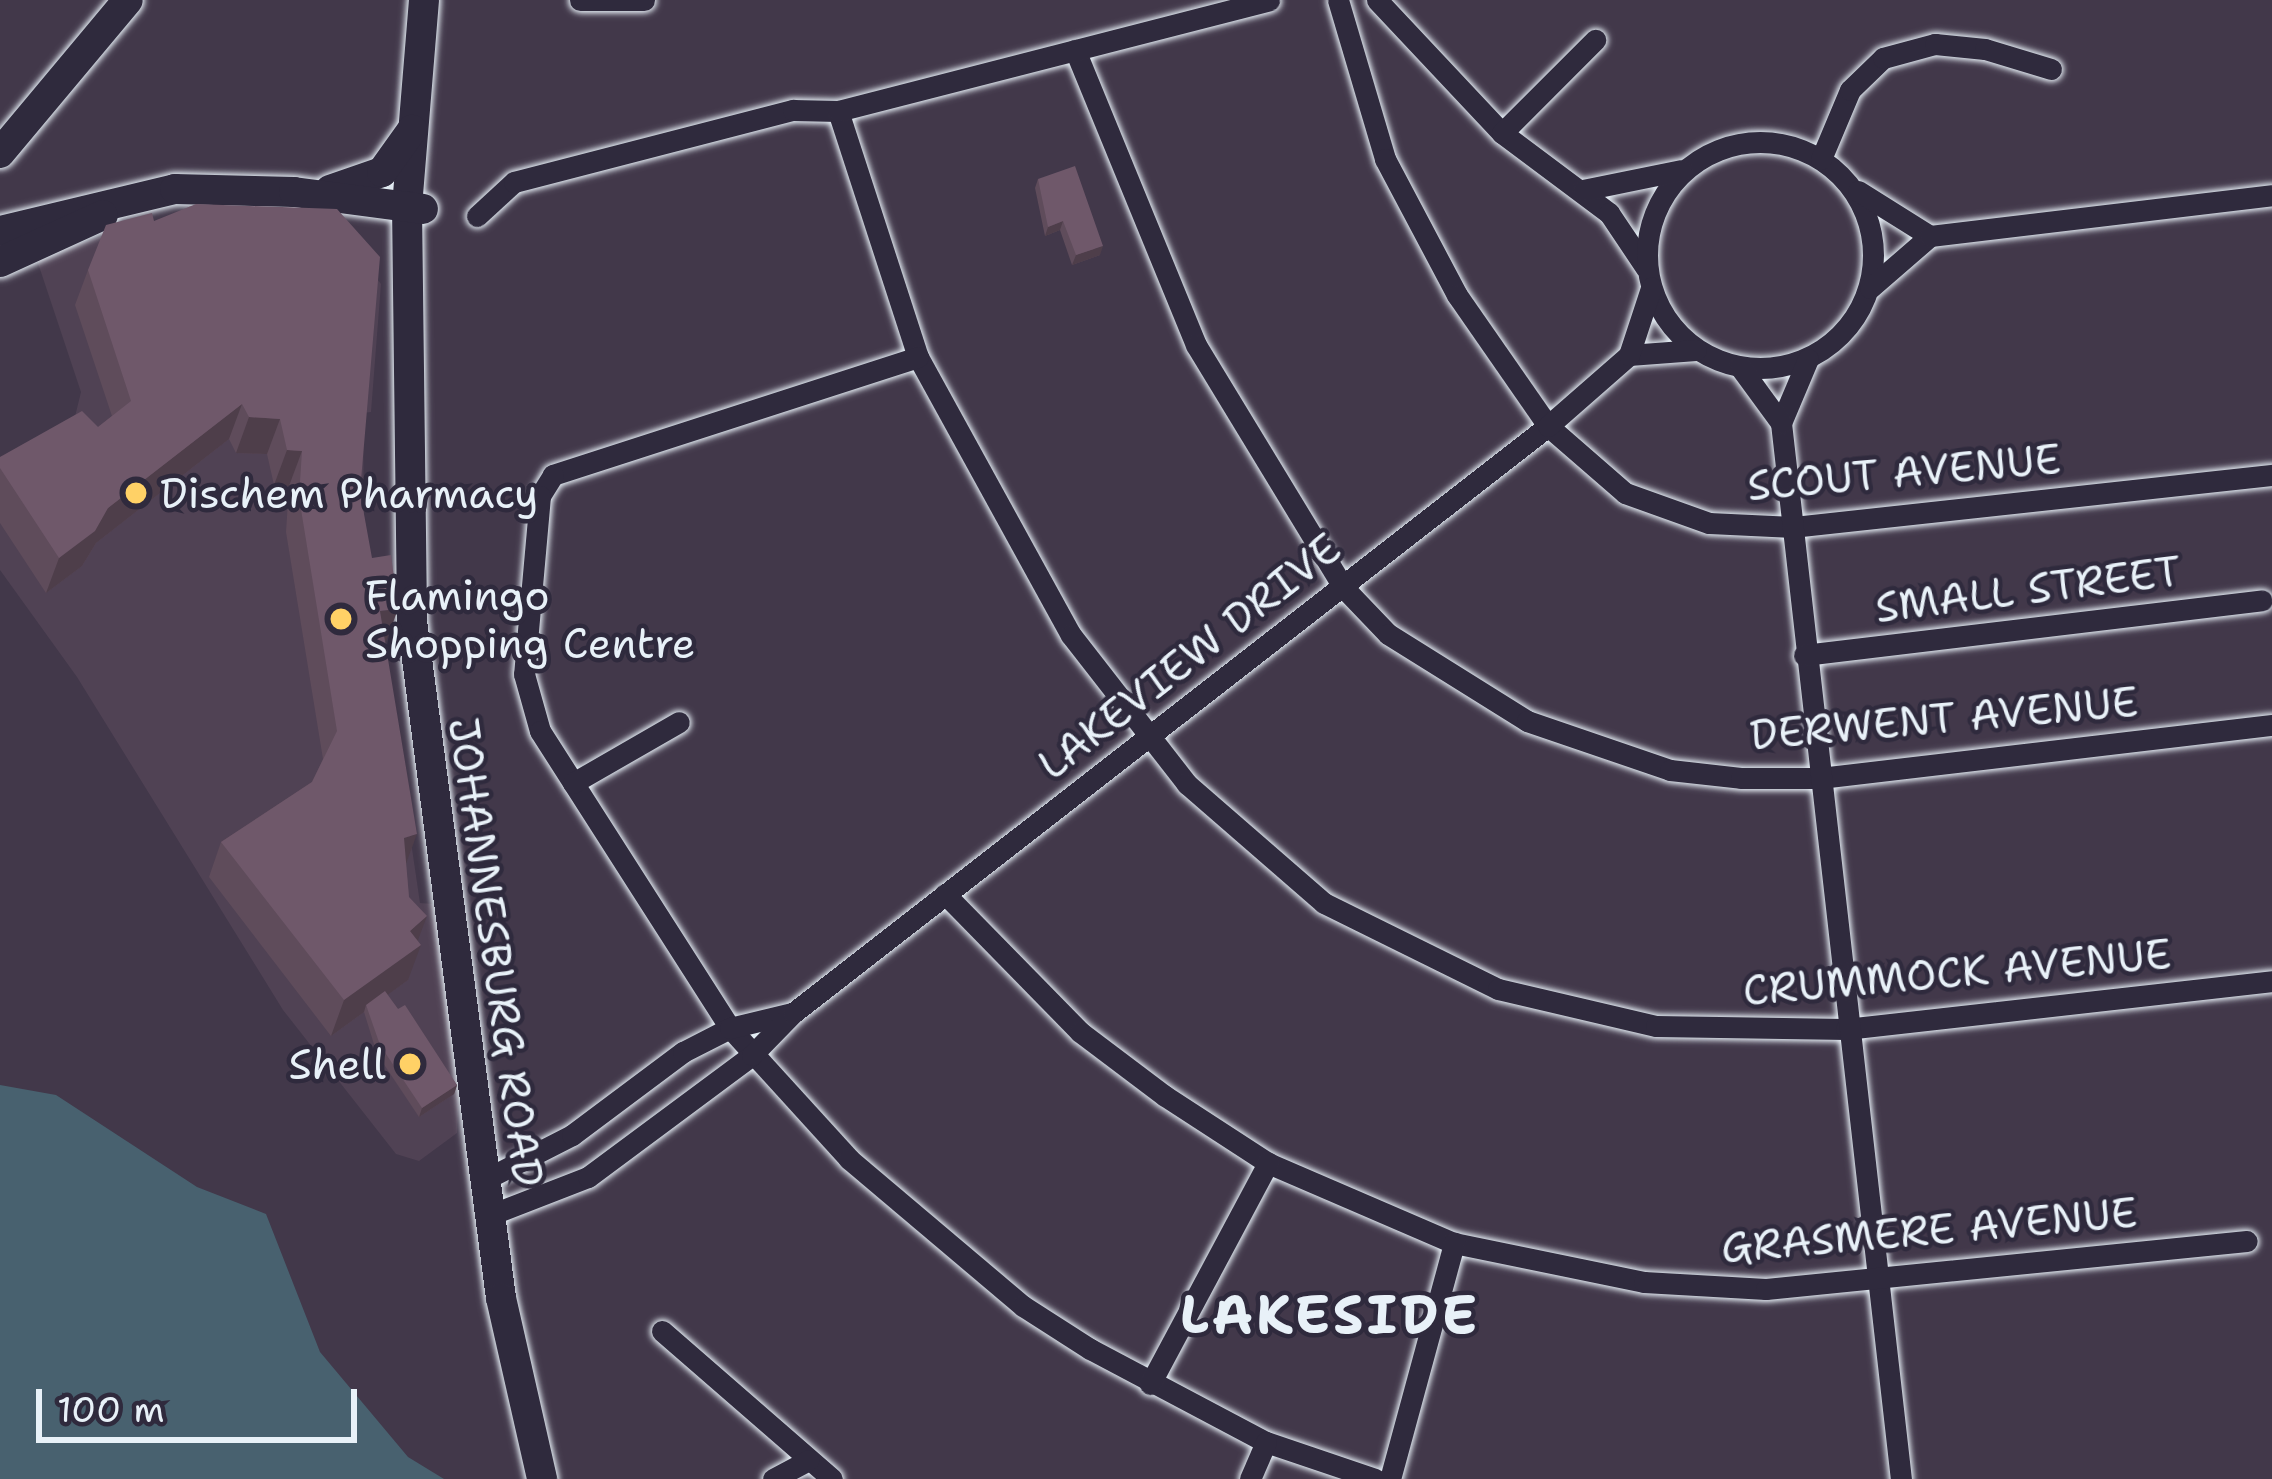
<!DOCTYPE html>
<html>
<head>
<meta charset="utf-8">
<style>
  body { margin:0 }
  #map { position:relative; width:2272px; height:1479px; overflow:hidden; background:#42384a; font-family:"Shantell Sans",sans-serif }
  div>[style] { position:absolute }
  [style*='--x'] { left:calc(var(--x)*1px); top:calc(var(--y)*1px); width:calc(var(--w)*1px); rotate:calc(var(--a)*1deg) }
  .built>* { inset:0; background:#504254 }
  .water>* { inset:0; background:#48616f }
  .roads { filter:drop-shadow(0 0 3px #e8f1f8) drop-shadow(0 0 3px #e8f1f8) }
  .street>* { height:21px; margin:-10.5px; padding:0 10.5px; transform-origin:10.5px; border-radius:10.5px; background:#2f2a3d }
  .street>.ring { margin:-10.5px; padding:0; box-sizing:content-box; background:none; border:21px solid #2f2a3d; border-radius:50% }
  .secondary>* { height:30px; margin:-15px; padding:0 15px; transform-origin:15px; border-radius:15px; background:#2f2a3d }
  .wall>* { inset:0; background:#5f4c5b }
  .shaded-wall>* { inset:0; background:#4e3e4a }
  .building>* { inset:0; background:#6f586a }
  .dots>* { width:33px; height:33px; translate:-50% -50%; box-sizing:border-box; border:6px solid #2f2a3d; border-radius:50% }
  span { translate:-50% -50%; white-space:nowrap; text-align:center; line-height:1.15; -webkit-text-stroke:9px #2f2a3d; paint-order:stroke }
  .street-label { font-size:42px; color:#e8f1f8 }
  .poi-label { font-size:42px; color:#e8f1f8 }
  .left { translate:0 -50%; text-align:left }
  .right { translate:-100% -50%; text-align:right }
  .district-label { font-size:54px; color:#e8f1f8; font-weight:700; letter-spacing:3px }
  .scale { position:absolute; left:36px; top:1389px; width:321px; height:54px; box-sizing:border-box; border:6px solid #e8f1f8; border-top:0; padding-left:15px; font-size:36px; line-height:42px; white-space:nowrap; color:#e8f1f8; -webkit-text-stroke:9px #2f2a3d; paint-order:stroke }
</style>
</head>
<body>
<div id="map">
  <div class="built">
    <div style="clip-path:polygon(120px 231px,340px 231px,381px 284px,371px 412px,363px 413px,364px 522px,420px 903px,433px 904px,459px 1089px,457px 1133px,419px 1161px,396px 1154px,283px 1010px,77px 677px,0 570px,0 477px,69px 441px,81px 392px,36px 257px)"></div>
  </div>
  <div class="water">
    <div style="clip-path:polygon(0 1085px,56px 1095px,197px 1187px,266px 1214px,320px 1352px,408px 1457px,444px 1479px,0 1479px)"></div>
  </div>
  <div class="roads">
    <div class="street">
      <div style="--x:580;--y:0;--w:64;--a:0"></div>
      <div style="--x:1338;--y:0;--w:166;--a:73.5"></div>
      <div style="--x:1385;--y:159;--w:154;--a:62.1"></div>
      <div style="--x:1457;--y:295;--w:160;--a:55.2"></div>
      <div style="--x:1548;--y:426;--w:102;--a:41"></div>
      <div style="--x:1625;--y:493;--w:89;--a:19.7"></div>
      <div style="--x:1709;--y:523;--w:84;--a:2.7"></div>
      <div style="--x:1793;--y:527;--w:482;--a:-6.2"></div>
      <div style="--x:1377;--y:0;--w:183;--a:46.8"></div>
      <div style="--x:1502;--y:133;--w:134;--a:36.8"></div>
      <div style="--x:1609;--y:213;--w:66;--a:56.1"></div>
      <div style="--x:1075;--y:50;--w:319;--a:67.7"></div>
      <div style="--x:1196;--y:345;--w:283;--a:58.7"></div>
      <div style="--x:1343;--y:587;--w:65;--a:46.2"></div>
      <div style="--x:1388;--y:634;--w:164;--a:32"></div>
      <div style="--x:1527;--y:721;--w:151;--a:18.9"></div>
      <div style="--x:1670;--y:770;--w:71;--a:6.4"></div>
      <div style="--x:1741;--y:778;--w:79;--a:0"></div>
      <div style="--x:1820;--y:778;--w:455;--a:-6.7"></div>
      <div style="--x:838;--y:111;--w:259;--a:72"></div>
      <div style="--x:918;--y:357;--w:317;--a:61.2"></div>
      <div style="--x:1071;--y:635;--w:189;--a:52.1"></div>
      <div style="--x:1187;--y:784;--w:181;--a:41"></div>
      <div style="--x:1324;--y:903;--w:194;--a:26.3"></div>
      <div style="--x:1498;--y:989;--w:162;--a:13.2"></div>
      <div style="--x:1656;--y:1026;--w:190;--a:0.9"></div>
      <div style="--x:1846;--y:1029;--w:429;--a:-6.4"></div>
      <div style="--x:1502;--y:133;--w:132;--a:-45"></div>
      <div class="ring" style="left:1647px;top:142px;width:205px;height:205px"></div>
      <div style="--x:1821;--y:159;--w:75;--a:-67.2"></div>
      <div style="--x:1850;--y:90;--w:46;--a:-44.1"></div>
      <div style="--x:1883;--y:58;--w:54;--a:-15.1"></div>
      <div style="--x:1935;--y:44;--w:50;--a:5.7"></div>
      <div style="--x:1985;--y:49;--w:69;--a:16.9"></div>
      <div style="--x:1583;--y:190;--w:100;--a:-11.5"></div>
      <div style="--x:1858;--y:191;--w:85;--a:32"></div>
      <div style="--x:477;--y:216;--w:50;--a:-42.6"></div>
      <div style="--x:514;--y:182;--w:288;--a:-14.5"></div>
      <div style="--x:793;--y:110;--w:45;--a:1.3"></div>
      <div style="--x:838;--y:111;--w:445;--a:-14.4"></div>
      <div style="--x:1870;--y:288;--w:79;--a:-40.9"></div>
      <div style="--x:1930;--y:236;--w:344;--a:-6.8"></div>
      <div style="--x:1629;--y:355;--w:67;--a:-4.3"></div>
      <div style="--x:918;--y:357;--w:384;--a:162.1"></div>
      <div style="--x:553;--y:475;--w:25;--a:122"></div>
      <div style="--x:540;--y:496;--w:179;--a:95.1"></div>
      <div style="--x:524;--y:674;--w:59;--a:74.3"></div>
      <div style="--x:540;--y:731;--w:353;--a:57.4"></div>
      <div style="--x:730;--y:1028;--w:177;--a:47.7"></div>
      <div style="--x:849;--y:1159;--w:228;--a:40.2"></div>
      <div style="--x:1023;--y:1306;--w:80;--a:32.7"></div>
      <div style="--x:1090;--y:1349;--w:199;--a:27.9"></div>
      <div style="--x:1266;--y:1442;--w:115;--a:18.7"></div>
      <div style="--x:1808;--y:359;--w:69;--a:112.9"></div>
      <div style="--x:1781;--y:423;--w:1063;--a:83.52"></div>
      <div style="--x:1740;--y:367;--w:69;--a:53.8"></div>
      <div style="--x:1804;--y:655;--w:461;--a:-6.8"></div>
      <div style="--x:573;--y:783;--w:122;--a:-29.9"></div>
      <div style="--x:945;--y:894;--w:193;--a:45.6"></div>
      <div style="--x:1080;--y:1032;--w:106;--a:37"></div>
      <div style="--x:1165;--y:1096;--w:123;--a:33"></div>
      <div style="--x:1268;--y:1163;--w:202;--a:23.3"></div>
      <div style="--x:1454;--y:1243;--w:194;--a:11.6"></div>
      <div style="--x:1644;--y:1282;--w:122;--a:3.3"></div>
      <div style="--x:1766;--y:1289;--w:483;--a:-5.7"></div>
      <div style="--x:486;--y:1179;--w:97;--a:-27.1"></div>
      <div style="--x:572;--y:1135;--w:139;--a:-36.8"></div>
      <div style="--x:683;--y:1052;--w:53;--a:-27.1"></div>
      <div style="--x:730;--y:1028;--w:64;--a:-13.6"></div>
      <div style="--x:490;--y:1215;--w:105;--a:-21.2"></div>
      <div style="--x:588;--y:1177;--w:204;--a:-36.6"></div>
      <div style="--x:752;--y:1055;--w:59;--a:-45.7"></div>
      <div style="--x:793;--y:1013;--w:956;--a:-37.86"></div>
      <div style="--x:1548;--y:426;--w:108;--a:-41.2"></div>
      <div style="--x:1629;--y:355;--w:71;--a:-71.8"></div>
      <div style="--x:662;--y:1331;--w:225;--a:41"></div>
      <div style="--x:1150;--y:1384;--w:251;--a:-61.9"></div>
      <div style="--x:773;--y:1479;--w:40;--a:-28"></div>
      <div style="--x:1250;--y:1479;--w:40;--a:-66.6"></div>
      <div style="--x:1390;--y:1479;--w:245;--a:-74.8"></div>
    </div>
    <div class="secondary">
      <div style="--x:424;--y:0;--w:207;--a:94.7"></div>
      <div style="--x:407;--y:206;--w:415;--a:89.3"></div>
      <div style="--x:412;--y:621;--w:683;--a:82.51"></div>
      <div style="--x:501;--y:1298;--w:186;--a:77.2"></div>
      <div style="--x:0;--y:153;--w:199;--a:-50.1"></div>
      <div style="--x:330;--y:190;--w:55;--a:-19.1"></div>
      <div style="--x:382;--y:172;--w:52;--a:-54.5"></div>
      <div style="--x:0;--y:231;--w:180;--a:-13.5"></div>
      <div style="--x:175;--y:189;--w:119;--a:1.4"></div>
      <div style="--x:294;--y:192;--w:130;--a:7.5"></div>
      <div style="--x:0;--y:262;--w:113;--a:-24.5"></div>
    </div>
  </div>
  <div class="wall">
    <div style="clip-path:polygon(1038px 179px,1100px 255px,1072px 265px,1060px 230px,1045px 236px,1035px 188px)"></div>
    <div style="clip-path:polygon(154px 221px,360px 492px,385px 643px,409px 897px,418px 941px,408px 980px,387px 995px,457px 1085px,454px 1094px,419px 1117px,377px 1054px,364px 1012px,331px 1036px,209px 877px,221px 842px,312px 782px,323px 759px,286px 532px,289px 486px,274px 485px,267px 454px,236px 453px,229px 439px,96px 543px,82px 566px,46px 593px,0 523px,0 457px,98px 427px,112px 416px,75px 305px,88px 270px)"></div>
  </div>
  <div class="shaded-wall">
    <div style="clip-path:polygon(1063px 221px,1060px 230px,1045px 236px,1048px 227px)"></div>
    <div style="clip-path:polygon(1103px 246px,1100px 255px,1072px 265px,1076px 255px)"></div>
    <div style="clip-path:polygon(242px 404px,229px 439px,96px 543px,82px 566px,46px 593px,59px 558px,108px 508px)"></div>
    <div style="clip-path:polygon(249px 417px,280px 419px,267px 454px,236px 453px)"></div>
    <div style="clip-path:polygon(287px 450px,302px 451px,289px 486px,274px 485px)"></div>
    <div style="clip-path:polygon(398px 609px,385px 644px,380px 611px)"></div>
    <div style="clip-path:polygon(417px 834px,404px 869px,404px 838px)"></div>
    <div style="clip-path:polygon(427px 916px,415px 948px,421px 945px,408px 980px,368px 1009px,366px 1005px,364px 1012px,331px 1036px,344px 1000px,410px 931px)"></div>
    <div style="clip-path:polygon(457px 1085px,454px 1094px,419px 1117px,422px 1108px)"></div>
  </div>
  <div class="building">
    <div style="clip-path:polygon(1075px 166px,1103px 246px,1076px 255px,1063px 221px,1048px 227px,1038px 179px)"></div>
    <div style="clip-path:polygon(196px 204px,337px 209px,380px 257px,360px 492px,372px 558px,391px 555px,398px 609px,380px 611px,417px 834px,404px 838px,409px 897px,427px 916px,410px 931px,421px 945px,344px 1000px,221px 842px,312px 782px,337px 731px,299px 497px,302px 451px,287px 450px,280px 419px,249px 417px,242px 404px,108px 508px,95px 531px,59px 558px,0 468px,0 457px,82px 411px,98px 427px,131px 401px,88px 270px,106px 225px,152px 213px,154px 221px)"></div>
    <div style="clip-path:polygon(385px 991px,398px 1009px,405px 1005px,457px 1085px,422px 1108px,380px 1045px,366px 1005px)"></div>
  </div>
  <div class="dots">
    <div style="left:136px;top:493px;background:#ffd166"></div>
    <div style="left:341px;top:619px;background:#ffd166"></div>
    <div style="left:410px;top:1064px;background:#ffd166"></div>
  </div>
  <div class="street-label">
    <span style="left:1904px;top:472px;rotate:-5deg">SCOUT AVENUE</span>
    <span style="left:2028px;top:589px;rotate:-7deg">SMALL STREET</span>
    <span style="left:1189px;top:656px;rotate:-38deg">LAKEVIEW DRIVE</span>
    <span style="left:1944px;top:718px;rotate:-5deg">DERWENT AVENUE</span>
    <span style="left:496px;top:952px;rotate:82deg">JOHANNESBURG ROAD</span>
    <span style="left:1957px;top:972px;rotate:-5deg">CRUMMOCK AVENUE</span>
    <span style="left:1929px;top:1230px;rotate:-5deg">GRASMERE AVENUE</span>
  </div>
  <div class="poi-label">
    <span class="left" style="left:160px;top:493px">Dischem Pharmacy</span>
    <span class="left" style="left:365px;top:619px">Flamingo<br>Shopping Centre</span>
    <span class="right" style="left:386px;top:1064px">Shell</span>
  </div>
  <div class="district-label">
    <span style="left:1330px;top:1314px">LAKESIDE</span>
  </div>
  <div class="scale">100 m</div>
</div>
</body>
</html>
